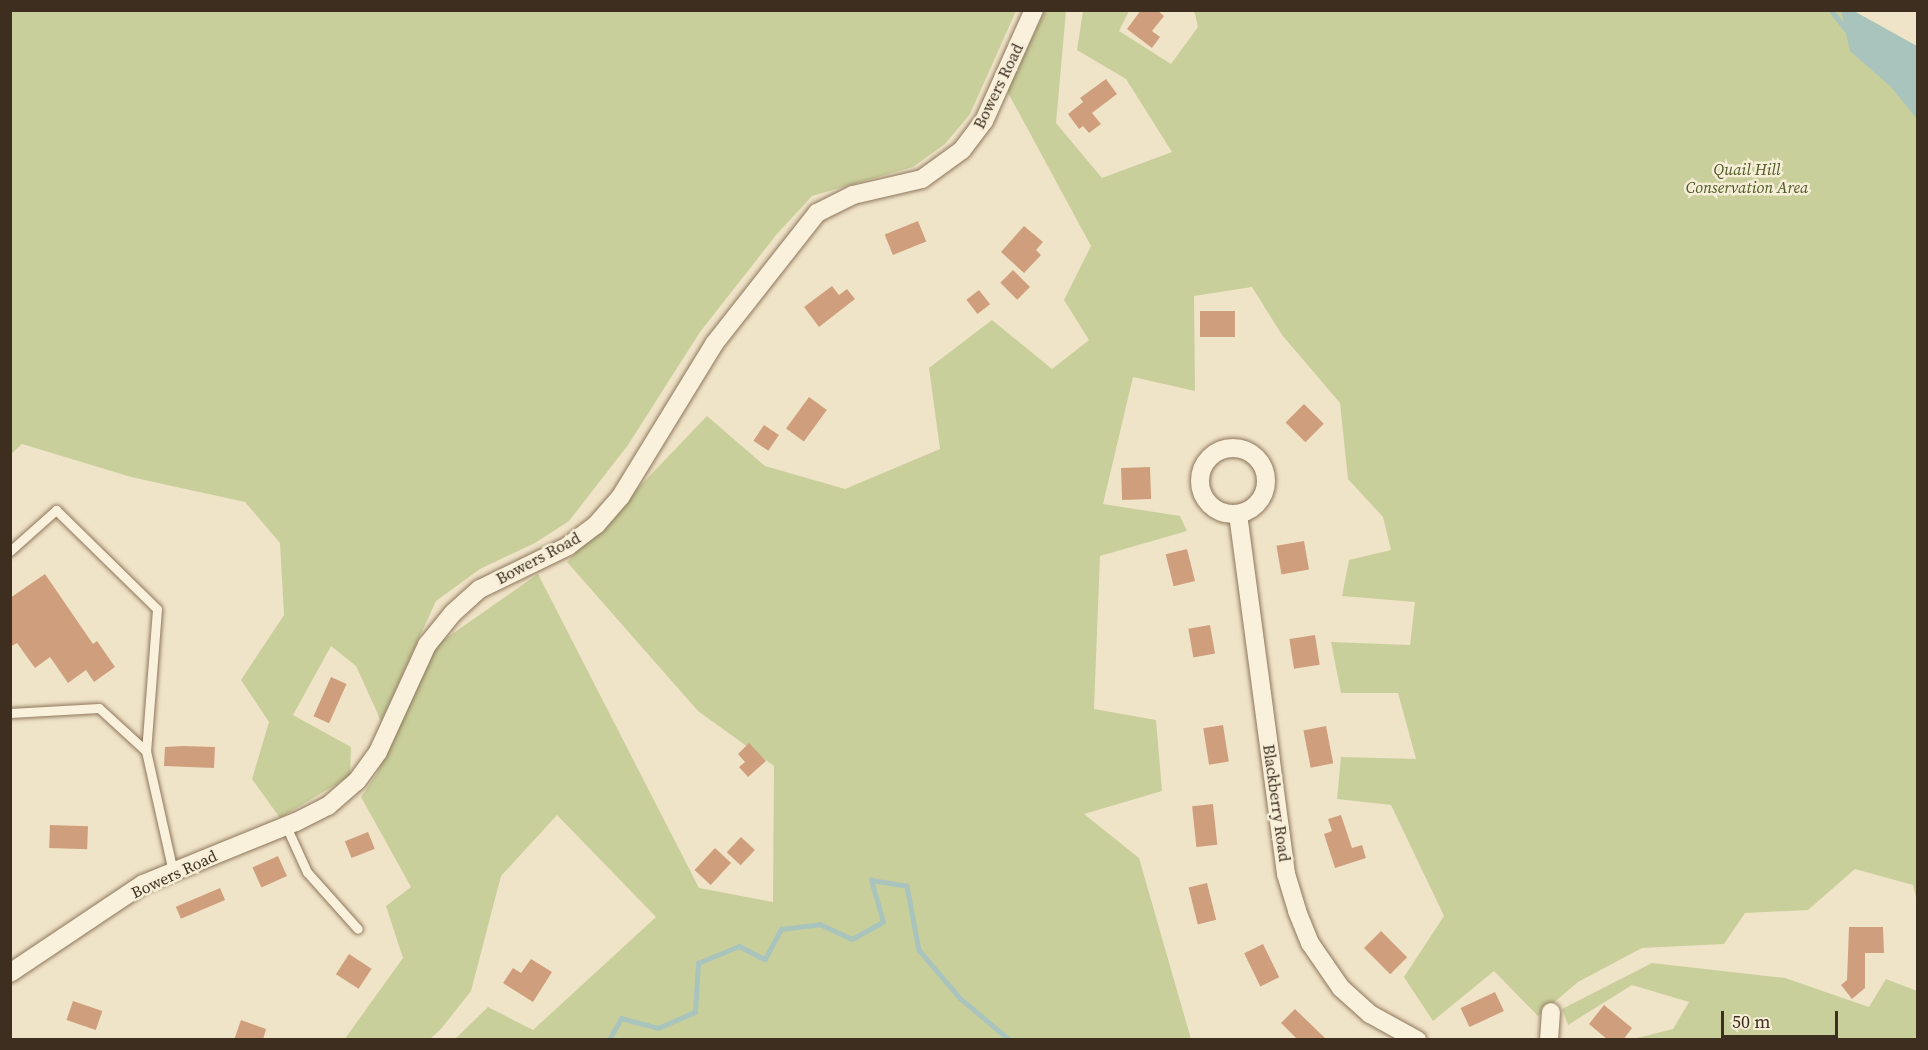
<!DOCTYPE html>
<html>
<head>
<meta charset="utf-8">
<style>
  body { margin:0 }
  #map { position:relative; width:1928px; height:1050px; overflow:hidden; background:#f0e4c8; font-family:"Source Serif 4",serif }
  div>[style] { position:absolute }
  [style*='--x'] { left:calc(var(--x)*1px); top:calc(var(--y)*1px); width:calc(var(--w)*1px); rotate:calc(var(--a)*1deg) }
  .green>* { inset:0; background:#c9cf9b }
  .water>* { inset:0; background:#a9c4bc }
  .stream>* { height:4.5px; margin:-2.25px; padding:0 2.25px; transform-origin:2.25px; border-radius:2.25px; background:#a9c4bc }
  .building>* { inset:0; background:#cf9f7d; transform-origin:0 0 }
  .roads { filter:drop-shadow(0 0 2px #8d765c) drop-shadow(0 0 2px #8d765c) }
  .lane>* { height:9px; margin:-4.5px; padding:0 4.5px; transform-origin:4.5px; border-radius:4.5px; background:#faf1dc }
  .street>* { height:18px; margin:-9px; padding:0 9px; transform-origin:9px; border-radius:9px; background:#faf1dc }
  .street>.ring { margin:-9px; padding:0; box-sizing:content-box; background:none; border:18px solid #faf1dc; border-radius:50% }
  span { translate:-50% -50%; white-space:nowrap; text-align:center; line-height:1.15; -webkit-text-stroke:5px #f7eed8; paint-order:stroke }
  .street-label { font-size:16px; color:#3d2e20 }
  .park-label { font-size:16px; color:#4d5a26; font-style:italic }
  .frame { position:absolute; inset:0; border:12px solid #3d2e20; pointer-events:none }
  .scale { position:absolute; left:1721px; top:1011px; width:117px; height:27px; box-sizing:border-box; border:3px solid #3d2e20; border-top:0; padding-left:8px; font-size:18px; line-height:21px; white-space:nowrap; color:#3d2e20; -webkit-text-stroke:4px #f7eed8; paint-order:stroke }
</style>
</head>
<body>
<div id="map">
  <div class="green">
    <div style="clip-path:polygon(1194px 10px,1841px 11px,1843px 19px,1917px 59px,1917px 901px,1913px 885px,1855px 869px,1808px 910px,1745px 913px,1724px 944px,1642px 948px,1578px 982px,1538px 1016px,1494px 971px,1433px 1021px,1404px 977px,1444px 916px,1391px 805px,1337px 799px,1341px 757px,1416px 759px,1398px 693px,1341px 693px,1331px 642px,1410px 645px,1415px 602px,1342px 596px,1349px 560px,1391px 550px,1383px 517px,1348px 479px,1340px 403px,1282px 335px,1252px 287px,1194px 296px,1195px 391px,1133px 377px,1103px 504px,1180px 516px,1187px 531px,1100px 556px,1094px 709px,1156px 720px,1162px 791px,1084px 814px,1139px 858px,1191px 1039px,455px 1039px,488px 1007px,533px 1030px,656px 917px,557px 815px,501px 876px,471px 991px,441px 1029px,430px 1039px,344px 1040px,403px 958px,386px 906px,411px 887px,361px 797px,376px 775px,435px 646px,538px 574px,699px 888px,773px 902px,774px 766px,698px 711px,567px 562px,707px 416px,765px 466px,845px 489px,940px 449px,929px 368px,992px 320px,1052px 369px,1089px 340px,1064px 300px,1091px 246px,1007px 91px,1045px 11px,1066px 11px,1056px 123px,1102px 178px,1172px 152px,1126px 79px,1077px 50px,1083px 11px,1129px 11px,1119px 31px,1171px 64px,1198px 27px)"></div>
    <div style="clip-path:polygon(11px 11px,1016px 11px,970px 114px,945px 144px,913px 167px,812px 196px,777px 234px,700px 332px,628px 445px,569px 521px,535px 543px,480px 569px,436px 601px,381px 721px,356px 666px,331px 646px,293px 715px,351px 747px,350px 776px,280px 818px,252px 779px,269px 722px,241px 680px,284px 615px,280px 543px,245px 502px,131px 477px,22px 444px,11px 454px)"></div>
    <div style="clip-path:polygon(1652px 963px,1785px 978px,1869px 1007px,1886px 979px,1917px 991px,1917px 1039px,1633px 1039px,1673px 1029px,1689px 1002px,1632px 985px,1568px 1025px,1562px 1009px)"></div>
  </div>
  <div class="water">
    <div style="clip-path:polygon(1841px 11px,1854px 11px,1917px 46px,1917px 119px,1891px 87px,1850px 51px)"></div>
  </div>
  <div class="stream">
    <div style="--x:1831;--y:10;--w:31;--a:52"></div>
    <div style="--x:609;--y:1040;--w:25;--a:-61"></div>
    <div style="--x:621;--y:1018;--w:38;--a:15"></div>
    <div style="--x:658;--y:1028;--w:40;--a:-23.4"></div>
    <div style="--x:695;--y:1012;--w:49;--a:-86.5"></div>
    <div style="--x:698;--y:963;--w:44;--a:-22.5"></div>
    <div style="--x:739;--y:946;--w:29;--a:27"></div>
    <div style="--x:765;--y:959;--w:34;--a:-62"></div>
    <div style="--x:781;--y:929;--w:39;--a:-7"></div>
    <div style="--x:820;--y:924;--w:35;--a:25"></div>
    <div style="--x:852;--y:939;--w:35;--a:-29"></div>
    <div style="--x:883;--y:922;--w:44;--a:-105.9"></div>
    <div style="--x:871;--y:880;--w:36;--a:9"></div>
    <div style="--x:907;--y:886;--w:65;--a:79.4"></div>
    <div style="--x:919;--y:950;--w:63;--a:49.5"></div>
    <div style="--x:960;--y:998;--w:65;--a:40"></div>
  </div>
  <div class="building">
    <div style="clip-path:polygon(1141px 10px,1157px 10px,1164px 16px,1152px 31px,1160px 37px,1152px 48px,1127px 29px)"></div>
    <div style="clip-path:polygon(1106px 79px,1117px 94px,1092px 113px,1101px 124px,1089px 133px,1083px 126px,1079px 129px,1068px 114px,1083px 102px,1080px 98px)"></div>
    <div style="left:918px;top:221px;width:22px;height:36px;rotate:68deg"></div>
    <div style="clip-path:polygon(1024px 226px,1043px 242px,1036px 250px,1041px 255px,1024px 273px,1001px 252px)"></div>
    <div style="left:1013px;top:270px;width:24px;height:18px;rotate:45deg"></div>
    <div style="clip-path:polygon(832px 286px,839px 295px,847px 289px,855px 299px,819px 327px,804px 307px)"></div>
    <div style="left:979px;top:290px;width:18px;height:16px;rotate:52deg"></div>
    <div style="left:1200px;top:311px;width:35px;height:26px"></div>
    <div style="left:809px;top:397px;width:22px;height:39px;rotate:36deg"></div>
    <div style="left:1304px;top:404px;width:28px;height:26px;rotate:45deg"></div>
    <div style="left:764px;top:425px;width:18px;height:19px;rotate:34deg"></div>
    <div style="left:1150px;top:467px;width:32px;height:29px;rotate:88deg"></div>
    <div style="left:1304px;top:541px;width:29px;height:28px;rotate:80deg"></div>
    <div style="left:1187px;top:549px;width:33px;height:22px;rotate:76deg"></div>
    <div style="clip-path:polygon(45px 574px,93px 644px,97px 641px,115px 667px,94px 682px,86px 670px,68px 683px,50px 657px,35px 668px,17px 643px,10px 647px,10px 598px)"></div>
    <div style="left:1210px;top:625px;width:29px;height:22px;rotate:80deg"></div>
    <div style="left:1315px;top:635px;width:30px;height:26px;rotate:81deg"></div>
    <div style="left:331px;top:677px;width:17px;height:43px;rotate:24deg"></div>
    <div style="left:1223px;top:725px;width:37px;height:20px;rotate:81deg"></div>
    <div style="left:1326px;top:726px;width:38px;height:23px;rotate:79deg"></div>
    <div style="clip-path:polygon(749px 743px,766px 761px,748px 777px,739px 767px,745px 762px,738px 754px)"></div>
    <div style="clip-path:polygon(183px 746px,215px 747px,214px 768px,164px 766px,165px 747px)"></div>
    <div style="left:1213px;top:804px;width:41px;height:21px;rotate:84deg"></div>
    <div style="clip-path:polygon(1341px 815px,1352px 848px,1362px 845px,1366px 858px,1335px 868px,1324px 834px,1332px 831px,1328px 819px)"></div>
    <div style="left:50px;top:825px;width:38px;height:23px;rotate:2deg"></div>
    <div style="left:368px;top:832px;width:18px;height:25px;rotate:68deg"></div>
    <div style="left:741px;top:837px;width:19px;height:21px;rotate:43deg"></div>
    <div style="left:715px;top:848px;width:22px;height:30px;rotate:43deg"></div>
    <div style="left:278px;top:856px;width:22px;height:28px;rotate:66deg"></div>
    <div style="left:1207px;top:883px;width:38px;height:19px;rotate:76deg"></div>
    <div style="left:220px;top:888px;width:13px;height:48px;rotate:67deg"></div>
    <div style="clip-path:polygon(1849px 927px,1883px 927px,1884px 953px,1865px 953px,1865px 988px,1852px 999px,1841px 985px,1847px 980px)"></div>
    <div style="left:1381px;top:931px;width:37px;height:24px;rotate:45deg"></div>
    <div style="left:1263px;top:944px;width:37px;height:21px;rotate:64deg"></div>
    <div style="left:349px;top:954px;width:27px;height:24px;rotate:33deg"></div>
    <div style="clip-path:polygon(531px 959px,552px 972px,533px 1002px,503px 983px,513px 968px,521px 973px)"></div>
    <div style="left:1495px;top:992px;width:21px;height:38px;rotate:65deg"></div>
    <div style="left:73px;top:1001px;width:31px;height:20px;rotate:19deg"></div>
    <div style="clip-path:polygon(1604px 1005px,1632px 1028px,1623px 1040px,1608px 1040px,1589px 1024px)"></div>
    <div style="clip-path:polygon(1295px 1009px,1327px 1040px,1298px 1040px,1281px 1023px)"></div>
    <div style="clip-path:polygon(241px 1020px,266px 1029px,263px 1040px,234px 1040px)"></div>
  </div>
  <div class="roads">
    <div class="lane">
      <div style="--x:10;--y:551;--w:62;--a:-41.7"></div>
      <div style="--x:56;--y:510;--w:141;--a:44.4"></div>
      <div style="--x:157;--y:609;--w:142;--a:94.4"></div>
      <div style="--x:146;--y:751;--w:124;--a:77.4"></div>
      <div style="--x:10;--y:713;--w:89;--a:-3.2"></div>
      <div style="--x:99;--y:708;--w:64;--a:42.5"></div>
      <div style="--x:286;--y:826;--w:51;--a:65.5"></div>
      <div style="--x:307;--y:872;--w:76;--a:48.2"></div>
    </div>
    <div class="street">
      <div class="ring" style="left:1200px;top:448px;width:48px;height:48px"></div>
      <div style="--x:1238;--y:514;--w:363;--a:82.4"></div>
      <div style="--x:1286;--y:874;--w:39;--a:73"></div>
      <div style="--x:1297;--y:911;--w:35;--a:68"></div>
      <div style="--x:1310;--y:943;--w:55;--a:55.4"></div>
      <div style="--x:1341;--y:988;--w:39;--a:42"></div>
      <div style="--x:1370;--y:1014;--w:54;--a:29"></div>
      <div style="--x:10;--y:973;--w:160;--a:-33.8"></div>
      <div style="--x:143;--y:884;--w:165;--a:-22.1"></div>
      <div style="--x:296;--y:822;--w:36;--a:-27"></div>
      <div style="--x:328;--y:806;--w:38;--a:-41"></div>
      <div style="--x:357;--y:781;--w:36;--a:-54"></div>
      <div style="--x:378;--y:752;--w:118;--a:-65.4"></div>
      <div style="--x:427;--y:645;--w:41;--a:-50.9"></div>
      <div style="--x:453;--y:613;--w:36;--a:-42"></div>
      <div style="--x:480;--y:589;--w:98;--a:-26"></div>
      <div style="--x:568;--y:546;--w:35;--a:-37"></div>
      <div style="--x:596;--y:525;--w:38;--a:-49"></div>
      <div style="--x:621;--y:496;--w:178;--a:-58.5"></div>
      <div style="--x:714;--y:344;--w:167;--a:-51.8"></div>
      <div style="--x:817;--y:213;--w:40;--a:-26.6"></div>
      <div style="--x:853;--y:195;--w:71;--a:-13.1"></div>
      <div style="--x:922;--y:179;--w:49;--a:-35.9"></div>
      <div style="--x:962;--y:150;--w:36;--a:-53"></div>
      <div style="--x:984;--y:121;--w:122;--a:-65.8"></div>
      <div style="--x:1549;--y:1040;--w:28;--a:-86"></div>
    </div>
  </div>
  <div class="street-label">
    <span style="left:998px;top:86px;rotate:-64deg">Bowers Road</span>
    <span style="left:538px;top:558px;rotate:-28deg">Bowers Road</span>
    <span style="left:1277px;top:803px;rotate:82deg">Blackberry Road</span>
    <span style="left:174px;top:874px;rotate:-25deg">Bowers Road</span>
  </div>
  <div class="park-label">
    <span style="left:1747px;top:178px">Quail Hill<br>Conservation Area</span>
  </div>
  <div class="frame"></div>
  <div class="scale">50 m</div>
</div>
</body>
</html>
